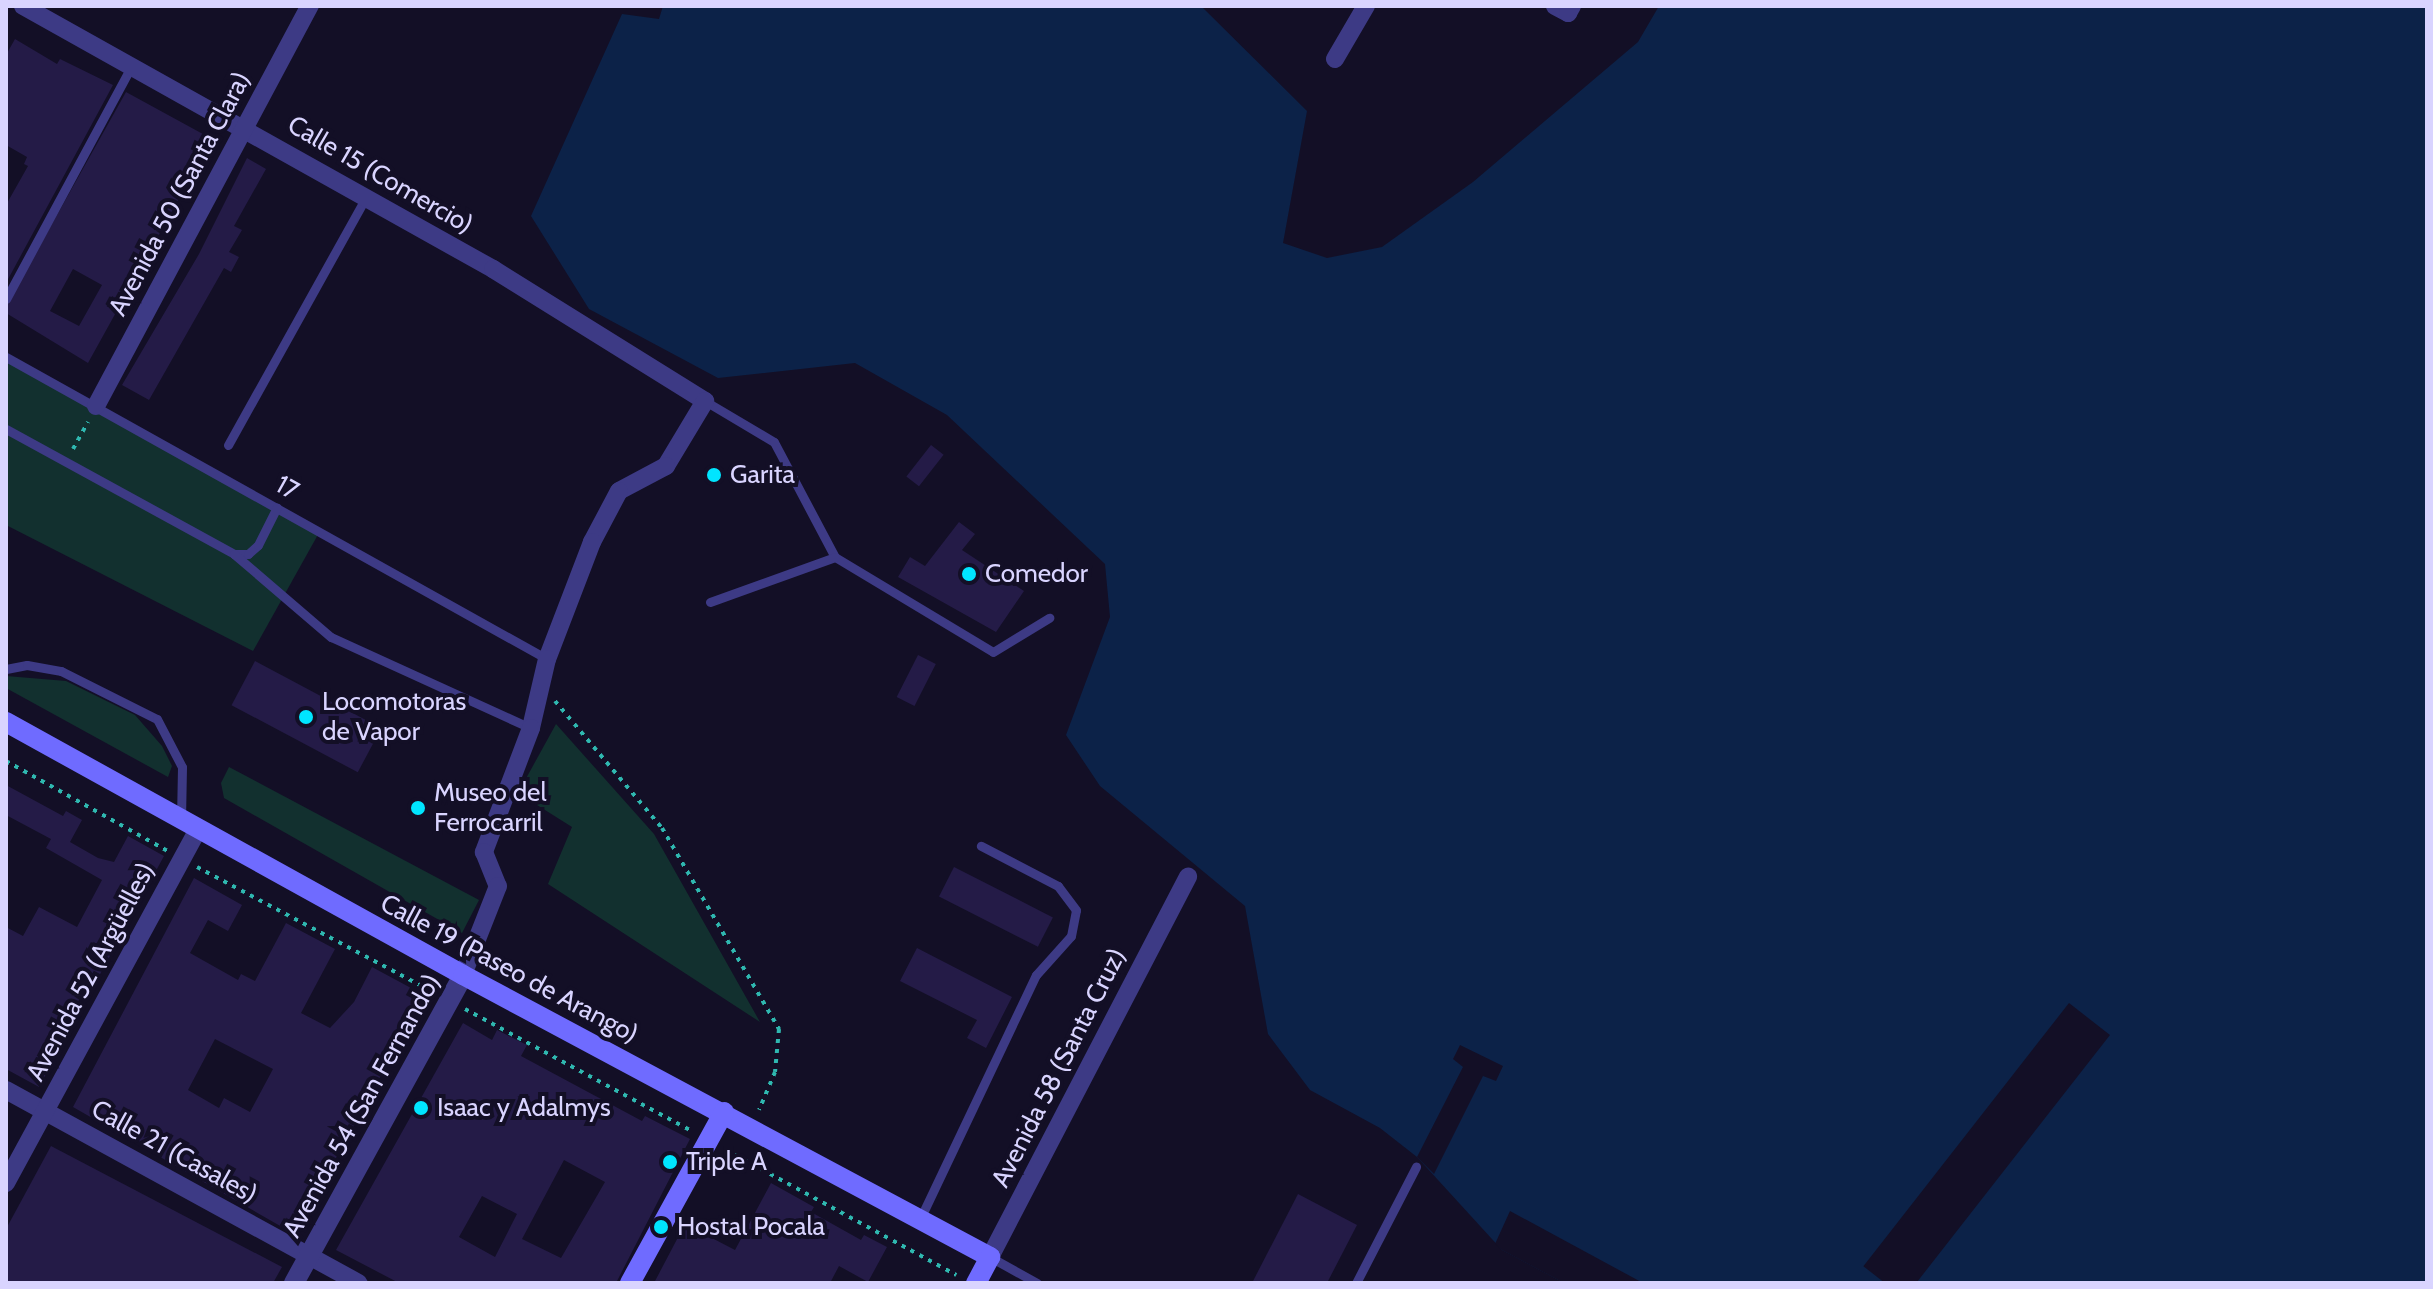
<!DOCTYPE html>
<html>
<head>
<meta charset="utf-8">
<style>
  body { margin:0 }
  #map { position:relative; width:2433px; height:1289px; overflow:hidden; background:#130f26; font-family:Cabin,sans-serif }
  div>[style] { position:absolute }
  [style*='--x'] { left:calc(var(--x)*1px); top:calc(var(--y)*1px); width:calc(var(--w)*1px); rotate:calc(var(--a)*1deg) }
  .green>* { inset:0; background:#12302f }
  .water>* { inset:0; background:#0c2248 }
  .pier>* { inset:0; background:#130f26; transform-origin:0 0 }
  .building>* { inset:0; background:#241b47; transform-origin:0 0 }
  .path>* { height:4px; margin-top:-2px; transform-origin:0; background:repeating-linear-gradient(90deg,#2fb8b0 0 4px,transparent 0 10px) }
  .service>* { height:9px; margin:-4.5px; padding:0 4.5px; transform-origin:4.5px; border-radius:4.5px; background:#3d3a85 }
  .minor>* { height:18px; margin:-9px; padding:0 9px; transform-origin:9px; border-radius:9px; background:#3d3a85 }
  .tertiary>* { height:20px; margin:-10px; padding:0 10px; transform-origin:10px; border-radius:10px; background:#3d3a85 }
  .secondary>* { height:20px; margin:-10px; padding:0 10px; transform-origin:10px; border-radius:10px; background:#6f6bff }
  .dots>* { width:22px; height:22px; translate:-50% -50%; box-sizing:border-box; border:4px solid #130f26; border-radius:50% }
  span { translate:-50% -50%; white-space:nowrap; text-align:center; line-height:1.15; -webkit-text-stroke:8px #130f26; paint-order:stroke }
  .street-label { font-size:26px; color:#d9d4ff }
  .poi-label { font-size:26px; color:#d9d4ff }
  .left { translate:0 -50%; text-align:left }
  .frame { position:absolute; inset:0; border:8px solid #d9d4ff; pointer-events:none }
</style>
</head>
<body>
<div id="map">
  <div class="green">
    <div style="clip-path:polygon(6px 358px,320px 531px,253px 651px,6px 525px)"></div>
    <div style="clip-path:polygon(6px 676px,66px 681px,135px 715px,162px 746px,172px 766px,168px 777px,6px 688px)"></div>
    <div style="clip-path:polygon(556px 724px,654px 834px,760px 1022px,548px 884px,572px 827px,518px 793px)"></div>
    <div style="clip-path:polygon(229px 767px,479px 900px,462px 933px,224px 798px,221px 783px)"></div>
  </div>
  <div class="water">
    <div style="clip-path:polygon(663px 6px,1201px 6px,1307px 111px,1283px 243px,1327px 258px,1382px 247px,1473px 182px,1638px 42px,1659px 6px,2427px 6px,2427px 1283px,1564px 1283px,1502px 1250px,1417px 1157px,1380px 1128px,1310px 1090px,1268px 1034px,1245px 906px,1100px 786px,1066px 735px,1110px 617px,1105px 564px,947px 415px,855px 363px,718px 378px,589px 309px,531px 216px,622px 14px,659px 19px)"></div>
  </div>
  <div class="pier">
    <div style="left:2069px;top:1003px;width:52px;height:334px;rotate:38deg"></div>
    <div style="clip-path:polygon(1460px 1045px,1503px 1066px,1496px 1081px,1483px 1076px,1434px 1174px,1417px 1157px,1463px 1067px,1453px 1059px)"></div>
    <div style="clip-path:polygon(1510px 1211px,1643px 1283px,1564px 1283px,1502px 1250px,1495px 1244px)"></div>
  </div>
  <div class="building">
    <div style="clip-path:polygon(15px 39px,57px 64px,60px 59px,113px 85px,6px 283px,6px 205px,28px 166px,24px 164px,27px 157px,6px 145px,6px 55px)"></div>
    <div style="clip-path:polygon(evenodd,126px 92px,212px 139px,88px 363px,6px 313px,6px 306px,126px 92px,73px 269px,102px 285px,79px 326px,50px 311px,73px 269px)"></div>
    <div style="clip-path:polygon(247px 158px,266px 169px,234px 226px,242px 230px,229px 252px,239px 257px,231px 272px,224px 268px,149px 400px,122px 385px,199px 254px)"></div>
    <div style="left:931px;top:445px;width:16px;height:40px;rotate:38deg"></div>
    <div style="clip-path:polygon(959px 522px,975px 534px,962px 550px,1024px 591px,996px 632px,898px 577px,910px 557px,925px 566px)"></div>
    <div style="left:918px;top:655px;width:20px;height:47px;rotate:27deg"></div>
    <div style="left:255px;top:661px;width:143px;height:50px;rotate:28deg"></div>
    <div style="clip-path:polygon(6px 785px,63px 816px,66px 811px,82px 820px,70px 842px,98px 858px,114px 862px,128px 836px,164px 856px,39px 1087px,6px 1069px,6px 927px,23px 936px,39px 907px,77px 927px,102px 880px,46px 848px,51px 839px,6px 815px)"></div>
    <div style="left:954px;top:867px;width:111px;height:33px;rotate:27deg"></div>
    <div style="clip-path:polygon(evenodd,194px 878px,242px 905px,228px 931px,208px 920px,190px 953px,238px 980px,241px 974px,255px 981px,286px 923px,335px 949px,301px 1013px,330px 1028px,354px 1002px,372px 967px,424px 995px,296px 1235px,73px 1107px,194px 878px,215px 1039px,273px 1069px,250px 1112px,224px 1098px,219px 1108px,188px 1090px,215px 1039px)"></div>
    <div style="clip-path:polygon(917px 948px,1012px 997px,986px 1048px,967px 1038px,977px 1020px,900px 981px)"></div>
    <div style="clip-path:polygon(evenodd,463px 1023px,492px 1040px,497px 1030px,527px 1045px,521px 1056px,642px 1121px,645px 1116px,690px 1139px,616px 1283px,399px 1283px,336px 1250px,463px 1023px,564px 1160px,605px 1182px,561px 1258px,522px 1239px,564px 1160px,463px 1023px,482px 1196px,517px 1214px,495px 1257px,459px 1237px,482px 1196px)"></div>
    <div style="clip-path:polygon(51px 1146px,282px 1267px,273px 1283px,6px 1283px,6px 1229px)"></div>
    <div style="clip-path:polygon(771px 1183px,814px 1207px,811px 1212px,861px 1240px,864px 1235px,887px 1247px,868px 1282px,839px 1266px,830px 1283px,654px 1283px,685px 1224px,735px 1250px)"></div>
    <div style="clip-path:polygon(1298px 1194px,1357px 1225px,1327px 1283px,1252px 1283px)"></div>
  </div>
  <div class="path">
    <div style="--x:73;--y:449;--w:31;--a:-61"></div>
    <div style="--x:555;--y:701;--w:166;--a:49.9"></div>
    <div style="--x:662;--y:828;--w:233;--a:59.8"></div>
    <div style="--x:779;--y:1029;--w:43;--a:95.3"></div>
    <div style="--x:775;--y:1072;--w:41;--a:112.8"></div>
    <div style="--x:6;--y:761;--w:185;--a:29.1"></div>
    <div style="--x:197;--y:867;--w:267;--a:27.9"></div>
    <div style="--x:465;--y:1009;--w:259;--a:28.3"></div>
    <div style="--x:726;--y:1150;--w:262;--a:28.5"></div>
  </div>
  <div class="service">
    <div style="--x:6;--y:299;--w:264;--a:-61.7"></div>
    <div style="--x:6;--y:357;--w:620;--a:29.17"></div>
    <div style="--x:705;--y:401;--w:80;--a:30.7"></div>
    <div style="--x:774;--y:442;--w:130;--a:62.1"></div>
    <div style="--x:835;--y:557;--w:184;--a:31"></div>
    <div style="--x:993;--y:652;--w:66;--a:-31.3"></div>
    <div style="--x:6;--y:429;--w:260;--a:28.7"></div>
    <div style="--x:234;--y:554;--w:14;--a:0"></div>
    <div style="--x:248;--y:554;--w:13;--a:-42"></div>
    <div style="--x:258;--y:545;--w:42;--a:-63.4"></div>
    <div style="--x:228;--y:445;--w:284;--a:-60.9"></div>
    <div style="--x:234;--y:554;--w:128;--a:40.6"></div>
    <div style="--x:331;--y:637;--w:220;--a:24.5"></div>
    <div style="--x:710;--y:602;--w:133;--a:-19.8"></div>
    <div style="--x:6;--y:669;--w:21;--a:-11"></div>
    <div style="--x:27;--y:665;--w:35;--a:10"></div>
    <div style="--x:61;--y:671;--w:107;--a:26.6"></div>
    <div style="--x:157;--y:719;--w:54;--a:62.5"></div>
    <div style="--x:182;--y:767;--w:52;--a:91.1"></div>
    <div style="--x:920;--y:1219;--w:270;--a:-64.6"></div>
    <div style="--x:1036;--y:975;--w:52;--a:-48.1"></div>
    <div style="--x:1071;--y:936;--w:26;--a:-79"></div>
    <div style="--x:1076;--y:910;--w:30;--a:-127"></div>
    <div style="--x:1058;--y:886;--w:87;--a:-152.5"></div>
    <div style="--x:990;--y:1257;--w:54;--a:29"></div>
    <div style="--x:1356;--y:1283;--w:131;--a:-62.7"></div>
  </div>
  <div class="minor">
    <div style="--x:23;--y:6;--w:539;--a:29.23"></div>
    <div style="--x:493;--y:269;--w:250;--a:31.9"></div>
    <div style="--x:705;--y:401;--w:76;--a:121"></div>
    <div style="--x:666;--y:466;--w:53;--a:152"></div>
    <div style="--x:619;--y:491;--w:58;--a:117.9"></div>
    <div style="--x:592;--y:542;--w:125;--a:111"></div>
    <div style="--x:547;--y:659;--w:71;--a:103.1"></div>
    <div style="--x:531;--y:728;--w:133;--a:110.8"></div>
    <div style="--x:484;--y:852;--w:37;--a:68"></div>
    <div style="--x:498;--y:886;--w:96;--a:111.5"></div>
    <div style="--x:1555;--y:6;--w:15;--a:28"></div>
    <div style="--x:1568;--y:13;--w:8;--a:-60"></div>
    <div style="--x:1335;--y:59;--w:61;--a:-59.7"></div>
    <div style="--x:96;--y:406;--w:454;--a:-61.9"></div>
    <div style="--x:6;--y:1090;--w:402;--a:28.7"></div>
    <div style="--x:6;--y:1183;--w:403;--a:-61.5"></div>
    <div style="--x:990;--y:1257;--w:429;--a:-62.5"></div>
  </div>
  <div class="tertiary">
    <div style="--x:294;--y:1283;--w:351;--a:-61.2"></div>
  </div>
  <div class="secondary">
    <div style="--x:6;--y:722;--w:522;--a:28.97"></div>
    <div style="--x:463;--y:975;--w:598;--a:28.15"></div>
    <div style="--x:990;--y:1257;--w:30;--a:118"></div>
    <div style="--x:630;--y:1283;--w:195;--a:-61.2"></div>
  </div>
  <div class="dots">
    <div style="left:714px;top:475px;background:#00e5ff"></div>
    <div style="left:969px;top:574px;background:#00e5ff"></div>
    <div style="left:306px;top:717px;background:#00e5ff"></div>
    <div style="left:418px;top:808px;background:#00e5ff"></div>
    <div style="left:421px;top:1108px;background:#00e5ff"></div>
    <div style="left:670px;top:1162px;background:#00e5ff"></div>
    <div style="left:661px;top:1227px;background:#00e5ff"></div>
  </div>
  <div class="street-label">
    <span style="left:380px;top:175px;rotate:30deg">Calle 15 (Comercio)</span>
    <span style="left:180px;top:194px;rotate:-62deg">Avenida 50 (Santa Clara)</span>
    <span style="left:287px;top:488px;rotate:29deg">17</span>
    <span style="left:509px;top:969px;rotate:28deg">Calle 19 (Paseo de Arango)</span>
    <span style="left:91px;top:972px;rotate:-62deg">Avenida 52 (Argüelles)</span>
    <span style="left:1059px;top:1068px;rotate:-63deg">Avenida 58 (Santa Cruz)</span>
    <span style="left:362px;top:1106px;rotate:-61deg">Avenida 54 (San Fernando)</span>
    <span style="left:174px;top:1152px;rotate:29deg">Calle 21 (Casales)</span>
  </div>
  <div class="poi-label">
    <span class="left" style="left:730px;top:475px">Garita</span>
    <span class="left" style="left:985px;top:574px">Comedor</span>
    <span class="left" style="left:322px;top:717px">Locomotoras<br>de Vapor</span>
    <span class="left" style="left:434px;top:808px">Museo del<br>Ferrocarril</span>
    <span class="left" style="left:437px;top:1108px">Isaac y Adalmys</span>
    <span class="left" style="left:686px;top:1162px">Triple A</span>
    <span class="left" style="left:677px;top:1227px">Hostal Pocala</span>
  </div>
  <div class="frame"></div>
</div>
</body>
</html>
